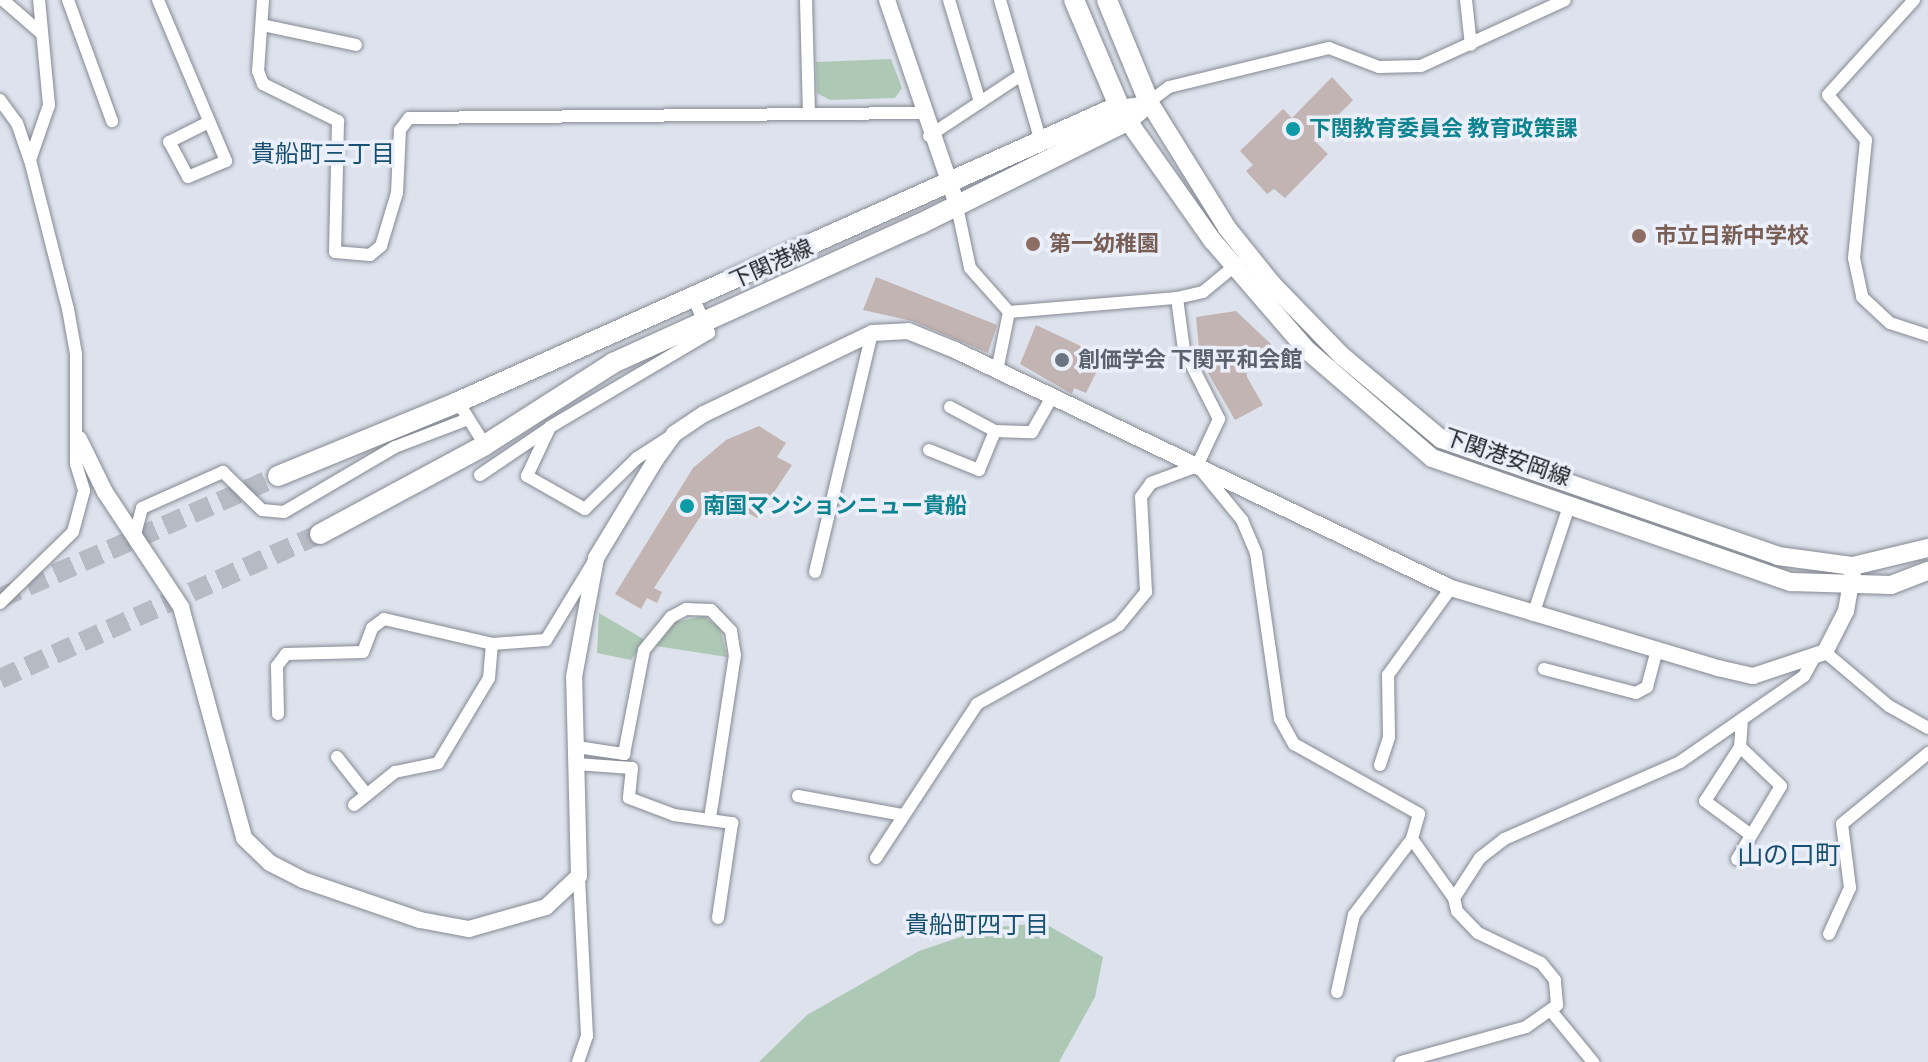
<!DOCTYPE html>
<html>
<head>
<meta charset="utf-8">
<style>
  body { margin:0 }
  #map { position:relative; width:1928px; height:1062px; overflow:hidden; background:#dde2ec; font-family:Manrope,"Noto Sans JP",sans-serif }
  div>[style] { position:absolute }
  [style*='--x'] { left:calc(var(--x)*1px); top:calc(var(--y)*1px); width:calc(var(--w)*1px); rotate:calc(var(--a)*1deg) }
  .green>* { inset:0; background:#adc8b5 }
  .building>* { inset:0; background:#c1b4b2 }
  .primary-tunnel>* { height:20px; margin-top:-10px; transform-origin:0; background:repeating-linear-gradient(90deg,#b6bac3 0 20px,transparent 0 30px) }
  .roads { filter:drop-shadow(0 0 2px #858993) drop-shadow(0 0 2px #858993) }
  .minor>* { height:12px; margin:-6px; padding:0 6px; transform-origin:6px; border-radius:6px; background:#fff }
  .tertiary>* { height:16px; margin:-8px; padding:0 8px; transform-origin:8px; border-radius:8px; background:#fff }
  .secondary>* { height:18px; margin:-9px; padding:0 9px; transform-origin:9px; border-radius:9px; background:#fff }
  .primary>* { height:20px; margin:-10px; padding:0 10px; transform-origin:10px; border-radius:10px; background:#fff }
  .dots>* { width:22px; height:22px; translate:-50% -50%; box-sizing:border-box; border:4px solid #eaeffa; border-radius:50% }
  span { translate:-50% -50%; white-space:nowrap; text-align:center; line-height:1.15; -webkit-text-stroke:7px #eaeffa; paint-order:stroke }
  .culture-label { font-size:22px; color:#0d838f; font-weight:700 }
  .left { translate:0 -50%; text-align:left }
  .education-label { font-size:22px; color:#785e54; font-weight:700 }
  .street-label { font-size:22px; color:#1a1c1f }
  .worship-label { font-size:22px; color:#5b616d; font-weight:700 }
  .neighbourhood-label { font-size:24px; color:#185072 }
  .quarter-label { font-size:26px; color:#185072 }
</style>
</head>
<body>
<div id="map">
  <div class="green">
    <div style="clip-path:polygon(891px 59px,902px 88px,895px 98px,830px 100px,817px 93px,816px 62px)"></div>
    <div style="clip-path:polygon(599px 613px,645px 640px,631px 660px,597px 653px)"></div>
    <div style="clip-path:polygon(704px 616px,720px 628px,727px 657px,656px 646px,675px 622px)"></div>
    <div style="clip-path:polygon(1044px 923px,1103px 957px,1095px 997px,1059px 1062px,759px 1062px,807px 1015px,919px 951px,987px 928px)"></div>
  </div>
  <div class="building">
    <div style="clip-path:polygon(1332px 77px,1353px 100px,1314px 140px,1328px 154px,1285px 198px,1274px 189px,1267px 194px,1246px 171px,1253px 165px,1240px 151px,1283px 109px,1292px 118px)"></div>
    <div style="clip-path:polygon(876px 277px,997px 325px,988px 353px,912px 321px,863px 310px)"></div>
    <div style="clip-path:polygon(1236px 311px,1273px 346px,1245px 351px,1247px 377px,1263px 405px,1235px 420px,1200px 359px,1196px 317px)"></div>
    <div style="clip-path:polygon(1036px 325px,1104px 357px,1086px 393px,1074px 388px,1072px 394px,1020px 364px)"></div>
    <div style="clip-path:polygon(759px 426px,786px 443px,777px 457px,792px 465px,757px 518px,715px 494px,654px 588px,662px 592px,657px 603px,647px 598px,641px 609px,615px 594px,693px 468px,726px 440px)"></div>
  </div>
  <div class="primary-tunnel">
    <div style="--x:0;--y:598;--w:304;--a:-23.7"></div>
    <div style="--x:0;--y:679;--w:351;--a:-24.4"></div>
  </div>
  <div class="roads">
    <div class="minor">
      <div style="--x:3;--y:0;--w:50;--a:41"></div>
      <div style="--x:68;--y:0;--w:129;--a:70"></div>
      <div style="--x:158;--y:0;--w:175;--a:67.1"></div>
      <div style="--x:226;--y:161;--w:41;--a:157.2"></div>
      <div style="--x:188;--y:177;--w:40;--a:-118"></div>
      <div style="--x:169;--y:142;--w:45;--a:-26.6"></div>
      <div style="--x:263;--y:0;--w:71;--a:94"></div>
      <div style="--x:258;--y:71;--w:14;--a:69"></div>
      <div style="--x:263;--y:84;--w:84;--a:26.3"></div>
      <div style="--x:338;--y:121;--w:131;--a:91.3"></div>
      <div style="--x:335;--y:252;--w:35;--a:5"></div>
      <div style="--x:370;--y:255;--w:14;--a:-39"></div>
      <div style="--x:381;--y:246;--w:55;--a:-73.2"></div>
      <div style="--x:397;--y:193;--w:63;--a:-87.3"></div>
      <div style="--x:400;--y:130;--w:15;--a:-53"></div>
      <div style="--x:409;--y:118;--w:512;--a:-0.56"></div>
      <div style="--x:806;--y:0;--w:112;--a:88.5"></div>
      <div style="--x:949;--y:0;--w:107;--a:73.1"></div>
      <div style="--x:1000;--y:0;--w:145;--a:73.9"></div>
      <div style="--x:1466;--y:0;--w:45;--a:83.7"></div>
      <div style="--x:1914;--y:0;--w:128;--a:132.2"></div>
      <div style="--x:1828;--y:95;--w:59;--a:49.8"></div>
      <div style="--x:1866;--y:140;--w:119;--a:95.8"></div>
      <div style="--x:1854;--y:258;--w:40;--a:78"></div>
      <div style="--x:1862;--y:297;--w:38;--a:43"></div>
      <div style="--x:1890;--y:323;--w:40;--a:18"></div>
      <div style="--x:262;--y:25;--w:96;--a:12"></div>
      <div style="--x:0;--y:100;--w:29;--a:54"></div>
      <div style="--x:17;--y:123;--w:39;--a:71"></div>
      <div style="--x:30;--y:160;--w:154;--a:75.7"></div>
      <div style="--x:68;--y:309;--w:46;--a:79.9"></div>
      <div style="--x:76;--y:354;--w:110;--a:90"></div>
      <div style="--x:76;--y:464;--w:28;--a:73"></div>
      <div style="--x:84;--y:491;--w:42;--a:105"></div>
      <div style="--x:73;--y:532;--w:102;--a:135.8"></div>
      <div style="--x:1119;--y:106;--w:30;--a:-8"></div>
      <div style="--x:1149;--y:102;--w:25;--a:-37"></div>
      <div style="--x:1169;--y:87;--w:165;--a:-13.7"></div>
      <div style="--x:1329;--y:48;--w:53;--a:20.8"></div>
      <div style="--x:1379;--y:67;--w:42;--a:-1.4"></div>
      <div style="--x:1421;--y:66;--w:158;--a:-24.6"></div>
      <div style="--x:929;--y:136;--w:110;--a:-33.5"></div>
      <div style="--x:30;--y:160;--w:58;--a:-70.9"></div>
      <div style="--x:49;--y:105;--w:105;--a:-95.4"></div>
      <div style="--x:956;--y:202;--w:67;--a:78"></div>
      <div style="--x:970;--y:268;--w:59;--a:48.4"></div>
      <div style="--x:1009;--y:312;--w:60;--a:101.5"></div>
      <div style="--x:1009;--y:312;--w:169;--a:-4.8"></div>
      <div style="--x:1177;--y:298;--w:27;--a:-13"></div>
      <div style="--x:1203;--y:292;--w:45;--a:-39.6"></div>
      <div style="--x:458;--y:402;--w:51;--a:57.9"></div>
      <div style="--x:950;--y:407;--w:51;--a:28.1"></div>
      <div style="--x:668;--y:438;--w:37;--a:147"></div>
      <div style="--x:637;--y:458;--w:73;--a:135.6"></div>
      <div style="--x:585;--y:509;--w:67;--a:-150.4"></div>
      <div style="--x:527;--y:476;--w:54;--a:-64.9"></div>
      <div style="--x:550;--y:427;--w:185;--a:-30.6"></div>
      <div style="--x:709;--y:333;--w:39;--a:-114"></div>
      <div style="--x:929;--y:450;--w:54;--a:21.8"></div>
      <div style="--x:979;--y:470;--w:42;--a:-67.7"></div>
      <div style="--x:995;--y:431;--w:37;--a:2"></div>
      <div style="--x:1032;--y:432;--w:40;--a:-60.3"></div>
      <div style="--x:1201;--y:470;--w:65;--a:50.6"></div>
      <div style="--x:1242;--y:520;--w:36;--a:67"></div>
      <div style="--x:1256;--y:553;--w:168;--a:81.8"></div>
      <div style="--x:1280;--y:719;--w:29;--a:61"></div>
      <div style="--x:1294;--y:744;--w:143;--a:29.2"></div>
      <div style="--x:1419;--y:814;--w:26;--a:106"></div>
      <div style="--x:1412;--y:839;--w:72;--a:54.6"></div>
      <div style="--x:480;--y:475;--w:82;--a:-34.1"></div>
      <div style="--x:134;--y:538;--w:31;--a:-75"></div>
      <div style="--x:142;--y:508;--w:89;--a:-24"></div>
      <div style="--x:223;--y:472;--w:54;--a:44.3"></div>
      <div style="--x:262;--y:510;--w:22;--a:5"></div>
      <div style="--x:284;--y:512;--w:129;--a:-30.4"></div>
      <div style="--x:395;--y:447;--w:78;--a:-21"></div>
      <div style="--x:815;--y:572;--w:246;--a:-76.6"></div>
      <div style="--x:1533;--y:615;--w:118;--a:-71.7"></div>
      <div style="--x:1825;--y:652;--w:84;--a:40.2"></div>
      <div style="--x:1889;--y:706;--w:45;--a:29.4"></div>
      <div style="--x:1544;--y:669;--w:95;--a:14.6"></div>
      <div style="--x:1636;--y:693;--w:13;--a:-29"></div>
      <div style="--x:1647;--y:687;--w:39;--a:-75"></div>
      <div style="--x:278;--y:714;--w:48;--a:-91.2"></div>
      <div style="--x:277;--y:666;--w:15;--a:-53"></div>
      <div style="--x:286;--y:654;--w:77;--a:-1.5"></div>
      <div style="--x:363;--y:652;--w:26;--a:-69"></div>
      <div style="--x:372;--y:628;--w:15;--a:-37"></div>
      <div style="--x:384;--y:619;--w:111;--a:13"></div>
      <div style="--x:492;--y:644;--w:54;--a:-4.2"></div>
      <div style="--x:546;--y:640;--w:92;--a:-58.7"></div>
      <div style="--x:1742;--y:719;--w:28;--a:94"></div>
      <div style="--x:1740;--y:747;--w:64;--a:122.9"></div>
      <div style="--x:1705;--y:801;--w:57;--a:36.5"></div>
      <div style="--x:577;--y:747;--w:48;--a:8.5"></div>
      <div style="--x:624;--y:754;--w:106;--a:-79.1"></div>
      <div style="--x:644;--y:650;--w:43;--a:-50.7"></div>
      <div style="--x:671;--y:617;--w:17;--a:-28"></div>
      <div style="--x:686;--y:609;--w:25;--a:2"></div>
      <div style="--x:711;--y:610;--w:29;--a:46"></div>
      <div style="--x:731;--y:631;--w:24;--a:81"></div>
      <div style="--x:735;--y:655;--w:165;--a:98.7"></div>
      <div style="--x:337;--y:757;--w:48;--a:51.7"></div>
      <div style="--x:576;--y:764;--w:56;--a:4.1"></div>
      <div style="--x:632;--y:768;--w:30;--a:96"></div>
      <div style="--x:629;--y:798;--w:48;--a:20.7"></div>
      <div style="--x:674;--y:815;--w:59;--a:7.9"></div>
      <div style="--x:732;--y:823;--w:96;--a:98.4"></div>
      <div style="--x:1380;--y:765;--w:29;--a:-72"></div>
      <div style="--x:1389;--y:737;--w:62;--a:-90.9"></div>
      <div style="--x:1388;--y:675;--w:107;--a:-54.1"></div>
      <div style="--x:798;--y:796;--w:107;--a:10.3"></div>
      <div style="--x:354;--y:805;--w:53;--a:-38.8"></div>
      <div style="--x:395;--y:772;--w:44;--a:-11.8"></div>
      <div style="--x:438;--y:763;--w:99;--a:-59"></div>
      <div style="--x:489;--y:678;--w:34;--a:-85"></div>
      <div style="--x:876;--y:858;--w:184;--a:-56.7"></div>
      <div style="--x:977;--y:704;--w:162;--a:-29.1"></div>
      <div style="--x:1119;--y:625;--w:43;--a:-50.7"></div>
      <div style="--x:1146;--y:592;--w:95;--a:-93"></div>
      <div style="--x:1141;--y:497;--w:17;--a:-54"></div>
      <div style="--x:1151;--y:483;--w:49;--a:-20.3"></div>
      <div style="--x:1197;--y:466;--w:52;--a:-64.9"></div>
      <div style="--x:1219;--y:419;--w:77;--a:-116.9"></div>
      <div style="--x:1184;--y:350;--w:52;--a:-97.7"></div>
      <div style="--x:1737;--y:859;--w:85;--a:-58.9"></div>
      <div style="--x:1781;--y:786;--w:57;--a:-136.4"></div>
      <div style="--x:1829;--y:934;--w:51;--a:-65.5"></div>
      <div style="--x:1850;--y:888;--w:64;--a:-97.1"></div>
      <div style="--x:1842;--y:824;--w:112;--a:-39.5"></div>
      <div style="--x:1337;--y:992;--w:79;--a:-77.6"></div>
      <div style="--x:1354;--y:915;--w:96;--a:-52.7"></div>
      <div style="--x:1552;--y:1012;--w:65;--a:50.6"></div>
      <div style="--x:578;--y:1062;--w:28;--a:-71"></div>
      <div style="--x:587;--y:1036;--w:160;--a:-92.9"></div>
      <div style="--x:1401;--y:1062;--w:130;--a:-15.6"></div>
      <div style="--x:1526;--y:1027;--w:38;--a:-35"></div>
      <div style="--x:1557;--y:1005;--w:25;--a:-95"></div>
      <div style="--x:1555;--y:980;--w:22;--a:-129"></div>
      <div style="--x:1541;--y:963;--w:70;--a:-154.5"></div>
      <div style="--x:1478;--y:933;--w:30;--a:-134"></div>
      <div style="--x:1457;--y:911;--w:13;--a:-103"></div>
      <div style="--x:1454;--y:898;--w:48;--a:-57"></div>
      <div style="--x:1480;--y:858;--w:31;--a:-38"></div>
      <div style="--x:1504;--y:839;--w:192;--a:-23.6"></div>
      <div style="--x:1680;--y:762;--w:151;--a:-34.7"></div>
      <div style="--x:1804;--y:676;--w:18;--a:-61"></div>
    </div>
    <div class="tertiary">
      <div style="--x:887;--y:0;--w:213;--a:71.1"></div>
      <div style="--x:79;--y:439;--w:59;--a:63.9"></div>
      <div style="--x:105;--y:492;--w:138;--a:56.5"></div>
      <div style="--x:181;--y:607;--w:239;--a:74.7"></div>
      <div style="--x:244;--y:838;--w:36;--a:44"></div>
      <div style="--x:270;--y:863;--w:37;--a:27"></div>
      <div style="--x:303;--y:880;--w:124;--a:18.9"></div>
      <div style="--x:420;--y:920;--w:50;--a:10.4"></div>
      <div style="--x:469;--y:929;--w:80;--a:-15.9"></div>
      <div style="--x:546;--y:907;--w:45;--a:-43.2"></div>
      <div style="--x:579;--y:876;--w:199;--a:-91.4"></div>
      <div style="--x:574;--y:677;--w:121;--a:-79.5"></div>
      <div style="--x:596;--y:558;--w:116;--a:-58.8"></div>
      <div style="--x:656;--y:459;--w:31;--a:-54"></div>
      <div style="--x:674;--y:434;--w:36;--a:-34"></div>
      <div style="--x:704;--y:414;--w:187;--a:-25.7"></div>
      <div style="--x:872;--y:333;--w:36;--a:-3"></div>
      <div style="--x:908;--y:331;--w:51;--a:22"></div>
      <div style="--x:955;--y:350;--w:550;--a:25.63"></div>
      <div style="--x:1451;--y:588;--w:279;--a:16.7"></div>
      <div style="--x:1718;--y:668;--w:36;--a:13"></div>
      <div style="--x:1753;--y:676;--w:76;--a:-18.4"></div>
      <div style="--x:1825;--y:652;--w:46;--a:-62.9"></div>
      <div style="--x:1846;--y:611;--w:39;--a:-80"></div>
    </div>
    <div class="secondary">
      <div style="--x:1149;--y:102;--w:148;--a:58.2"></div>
      <div style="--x:1227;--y:228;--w:73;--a:51.1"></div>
      <div style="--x:1273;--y:285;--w:99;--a:45.8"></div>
      <div style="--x:1342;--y:356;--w:129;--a:40"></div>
      <div style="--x:1441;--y:439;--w:357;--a:19.1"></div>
      <div style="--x:1778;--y:556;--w:76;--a:7.6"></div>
      <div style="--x:1853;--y:566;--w:77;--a:-13.5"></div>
      <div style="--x:1121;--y:111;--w:158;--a:54.8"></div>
      <div style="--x:1212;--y:240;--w:145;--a:49.2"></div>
      <div style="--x:1307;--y:350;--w:165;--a:40.8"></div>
      <div style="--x:1432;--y:458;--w:380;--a:19.1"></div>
      <div style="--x:1791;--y:582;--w:100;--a:1.7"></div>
      <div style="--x:1891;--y:585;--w:40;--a:-21"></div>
    </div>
    <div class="primary">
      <div style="--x:278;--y:476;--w:195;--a:-22.3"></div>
      <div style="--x:458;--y:402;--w:724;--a:-24.12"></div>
      <div style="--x:1119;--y:106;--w:115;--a:-113"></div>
      <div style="--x:320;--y:534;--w:187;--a:-28.3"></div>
      <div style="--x:485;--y:445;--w:152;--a:-32.6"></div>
      <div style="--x:613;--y:363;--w:337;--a:-24.4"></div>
      <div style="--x:920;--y:224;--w:231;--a:-26.5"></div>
      <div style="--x:1127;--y:121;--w:29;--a:-41"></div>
      <div style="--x:1149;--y:102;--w:110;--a:-112.4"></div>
    </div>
  </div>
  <div class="dots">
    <div style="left:1293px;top:129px;background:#0f9aa8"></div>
    <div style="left:1639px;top:236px;background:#8d6e63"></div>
    <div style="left:1033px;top:244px;background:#8d6e63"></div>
    <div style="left:1062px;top:360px;background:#6b7280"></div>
    <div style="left:687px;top:506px;background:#0f9aa8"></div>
  </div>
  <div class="culture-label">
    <span class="left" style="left:1309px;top:129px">下関教育委員会 教育政策課</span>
    <span class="left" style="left:703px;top:506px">南国マンションニュー貴船</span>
  </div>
  <div class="education-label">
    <span class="left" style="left:1655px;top:236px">市立日新中学校</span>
    <span class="left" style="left:1049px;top:244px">第一幼稚園</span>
  </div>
  <div class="street-label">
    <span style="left:771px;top:264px;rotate:-24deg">下関港線</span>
    <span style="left:1507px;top:457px;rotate:19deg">下関港安岡線</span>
  </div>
  <div class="worship-label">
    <span class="left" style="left:1078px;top:360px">創価学会 下関平和会館</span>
  </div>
  <div class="neighbourhood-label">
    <span style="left:323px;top:153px">貴船町三丁目</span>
    <span style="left:977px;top:924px">貴船町四丁目</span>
  </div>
  <div class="quarter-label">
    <span style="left:1789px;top:855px">山の口町</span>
  </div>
</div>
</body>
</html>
